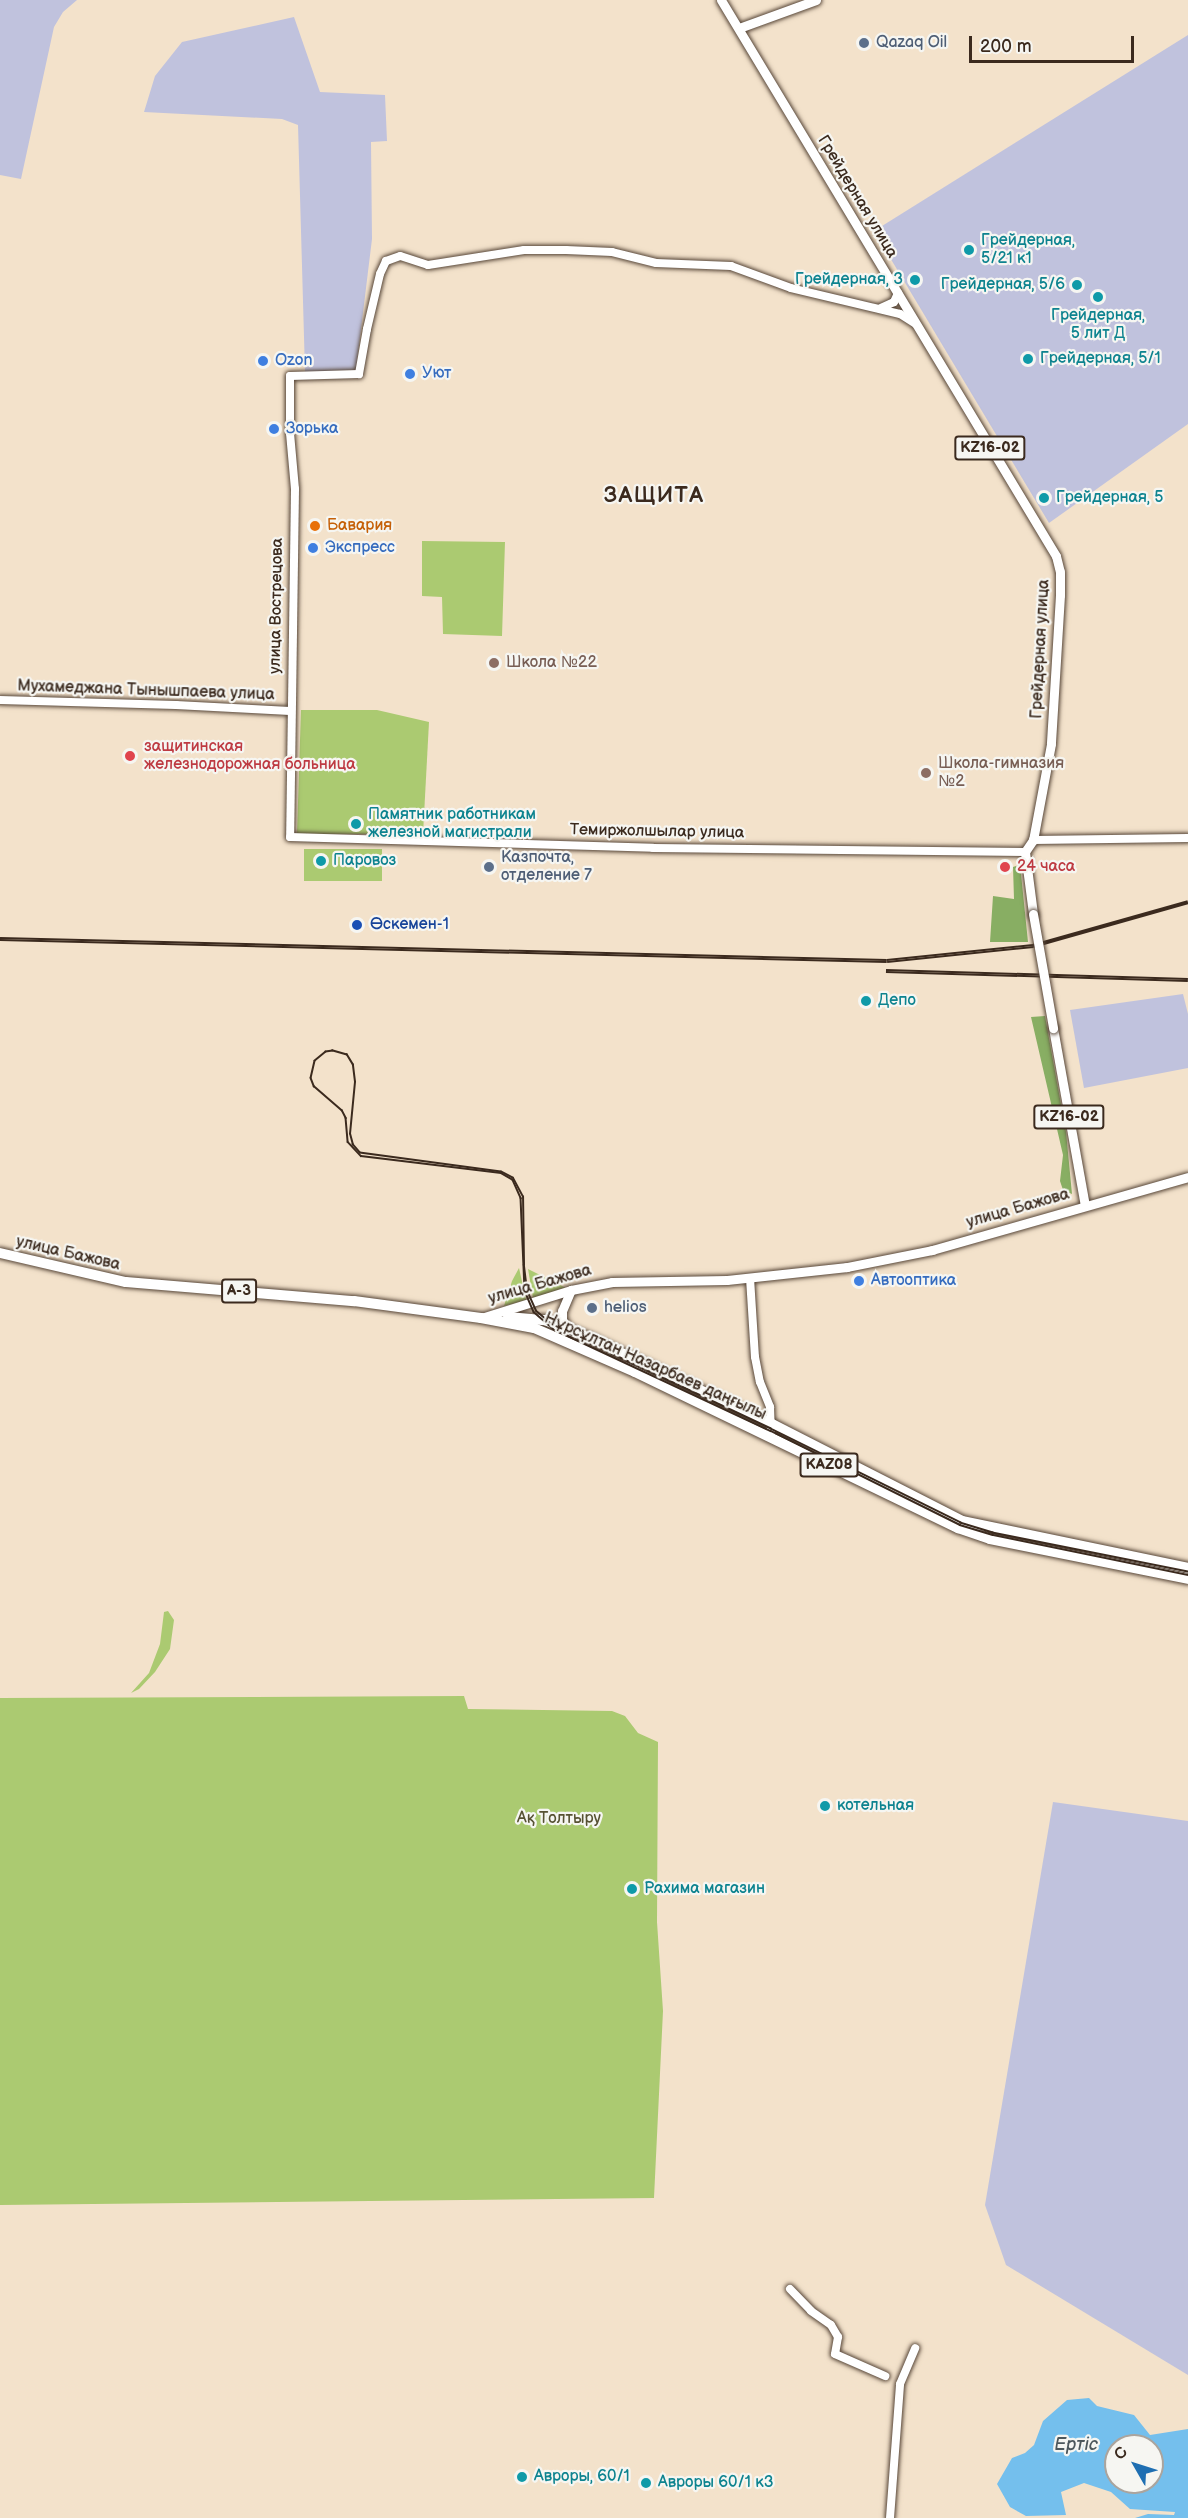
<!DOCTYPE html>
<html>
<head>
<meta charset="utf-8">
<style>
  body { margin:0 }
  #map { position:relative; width:1188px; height:2518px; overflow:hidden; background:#f3e2cb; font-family:"Balsamiq Sans",sans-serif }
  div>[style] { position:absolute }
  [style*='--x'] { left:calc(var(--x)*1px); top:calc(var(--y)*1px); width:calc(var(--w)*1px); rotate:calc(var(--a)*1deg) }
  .industrial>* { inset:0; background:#c0c2dd }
  .green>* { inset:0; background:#abca71; transform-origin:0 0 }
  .forest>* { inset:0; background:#88ae63 }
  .water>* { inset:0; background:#74bfed }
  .roads { filter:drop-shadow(0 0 2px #574638) drop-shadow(0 0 2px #574638) }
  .secondary>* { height:8px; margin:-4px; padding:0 4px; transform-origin:4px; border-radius:4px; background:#fff }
  .primary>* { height:9px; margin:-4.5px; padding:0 4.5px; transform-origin:4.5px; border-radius:4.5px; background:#fff }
  .highway>* { height:10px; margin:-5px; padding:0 5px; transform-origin:5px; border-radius:5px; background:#fff }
  .tram>* { height:1.5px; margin:-0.75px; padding:0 0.75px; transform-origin:0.75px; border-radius:0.75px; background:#3b2a1e }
  .rail>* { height:4px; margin-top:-2px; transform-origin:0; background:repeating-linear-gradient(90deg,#f6f6f2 0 4.5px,#3b2a1e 0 9px); box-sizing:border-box; border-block:2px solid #3b2a1e }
  .bridges { filter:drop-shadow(0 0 2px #574638) drop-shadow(0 0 2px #574638) }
  .primary-bridge>* { height:9px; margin:-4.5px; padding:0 4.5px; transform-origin:4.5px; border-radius:4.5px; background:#fff }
  .dots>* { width:16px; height:16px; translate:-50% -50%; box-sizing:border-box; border:3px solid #f6f6f2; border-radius:50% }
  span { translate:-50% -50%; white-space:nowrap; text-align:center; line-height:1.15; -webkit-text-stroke:4.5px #f6f6f2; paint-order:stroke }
  .shield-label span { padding:2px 4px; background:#f6f6f2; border:2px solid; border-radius:4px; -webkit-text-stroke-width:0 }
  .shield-label { font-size:15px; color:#3b2a1e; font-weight:700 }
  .service-label { font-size:16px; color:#4e5e75 }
  .left { translate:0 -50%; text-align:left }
  .street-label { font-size:16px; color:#3b2a1e }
  .culture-label { font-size:16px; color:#0d838f }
  .right { translate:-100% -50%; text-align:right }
  .shop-label { font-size:16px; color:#366cbe }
  .food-label { font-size:16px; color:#c56008 }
  .education-label { font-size:16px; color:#785e54 }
  .health-label { font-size:16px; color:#be3a42 }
  .transit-label { font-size:16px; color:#164399 }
  .park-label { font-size:16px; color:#575233 }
  .water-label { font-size:18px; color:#4c575c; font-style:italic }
  .district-label { font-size:22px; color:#3b2a1e; font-weight:700; letter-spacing:1.5px }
  .north { position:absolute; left:1104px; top:2434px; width:60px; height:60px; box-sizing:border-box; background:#f6f6f2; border:2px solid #aba49d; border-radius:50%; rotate:309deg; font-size:16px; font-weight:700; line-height:24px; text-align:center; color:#3b2a1e }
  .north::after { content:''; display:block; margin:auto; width:21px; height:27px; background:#1f6fb2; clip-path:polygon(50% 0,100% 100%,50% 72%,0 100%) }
  .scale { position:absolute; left:969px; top:36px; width:165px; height:27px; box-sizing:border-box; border:3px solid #3b2a1e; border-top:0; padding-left:8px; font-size:18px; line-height:21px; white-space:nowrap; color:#3b2a1e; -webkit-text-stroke:4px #f6f6f2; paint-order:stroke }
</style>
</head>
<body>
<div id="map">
  <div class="industrial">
    <div style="clip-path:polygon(0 0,77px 0,63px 12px,54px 27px,21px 179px,0 175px)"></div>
    <div style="clip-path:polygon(294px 17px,320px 92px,385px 95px,387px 141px,371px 142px,372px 239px,356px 370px,305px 372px,298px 125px,282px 119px,144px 112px,155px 76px,182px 42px)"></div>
    <div style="clip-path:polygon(1188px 35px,1188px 424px,1049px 523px,874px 231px)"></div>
    <div style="clip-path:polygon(1183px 994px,1188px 1014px,1188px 1068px,1084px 1088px,1070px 1010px)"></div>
    <div style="clip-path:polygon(1053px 1802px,1188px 1821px,1188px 2375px,1006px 2265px,985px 2205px)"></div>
  </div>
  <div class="green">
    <div style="clip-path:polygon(422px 541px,505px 542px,502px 636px,443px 634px,442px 597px,422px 596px)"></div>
    <div style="clip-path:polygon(301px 710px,377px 710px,429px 722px,423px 834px,297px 834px)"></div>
    <div style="left:304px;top:849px;width:78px;height:32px"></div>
    <div style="clip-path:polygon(519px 1268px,526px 1300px,504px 1306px,512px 1281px)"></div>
    <div style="clip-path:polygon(528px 1269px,566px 1288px,533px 1298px)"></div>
    <div style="clip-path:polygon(168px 1611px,174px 1620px,170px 1649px,155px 1672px,139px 1689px,131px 1693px,149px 1673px,160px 1644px,164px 1612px)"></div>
    <div style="clip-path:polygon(464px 1696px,468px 1709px,612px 1711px,625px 1716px,638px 1733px,658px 1742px,657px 1922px,663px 2011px,654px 2198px,0 2205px,0 1698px)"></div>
  </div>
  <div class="forest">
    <div style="clip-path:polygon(1016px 866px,1021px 874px,1028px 942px,990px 942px,993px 896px,1014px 899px,1013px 867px)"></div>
    <div style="clip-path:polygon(1045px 1016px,1066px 1132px,1072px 1194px,1063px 1190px,1060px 1181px,1063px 1155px,1031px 1017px)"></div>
  </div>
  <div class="water">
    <div style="clip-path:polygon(evenodd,1089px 2398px,1097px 2406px,1134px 2415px,1150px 2435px,1188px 2429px,1188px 2518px,1135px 2518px,1148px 2514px,1174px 2515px,1175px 2512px,1130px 2509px,1111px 2492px,1084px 2483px,1061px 2492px,1066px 2515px,1026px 2516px,1010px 2507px,997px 2484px,1012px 2458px,1025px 2453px,1034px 2445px,1043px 2421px,1067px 2400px,1089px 2398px,1116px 2446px,1152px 2446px,1152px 2482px,1116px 2482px,1116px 2446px)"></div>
  </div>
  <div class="roads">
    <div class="secondary">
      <div style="--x:881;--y:308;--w:14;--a:-25"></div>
      <div style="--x:894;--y:302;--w:10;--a:-66"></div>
      <div style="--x:916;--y:324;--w:19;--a:-148"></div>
      <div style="--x:900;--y:314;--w:112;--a:-166.6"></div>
      <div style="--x:791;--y:288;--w:64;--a:-159.9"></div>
      <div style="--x:731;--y:266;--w:75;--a:-177.7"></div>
      <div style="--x:656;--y:263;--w:45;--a:-166"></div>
      <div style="--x:612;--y:252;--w:46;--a:-177.5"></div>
      <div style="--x:566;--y:250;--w:42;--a:180"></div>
      <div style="--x:524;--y:250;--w:97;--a:171.1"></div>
      <div style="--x:428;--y:265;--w:29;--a:-162"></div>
      <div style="--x:400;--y:256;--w:15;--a:160"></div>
      <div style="--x:386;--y:261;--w:14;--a:115"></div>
      <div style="--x:380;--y:274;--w:57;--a:103.3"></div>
      <div style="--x:367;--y:329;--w:46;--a:100.1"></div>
      <div style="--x:359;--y:374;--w:69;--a:178.3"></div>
      <div style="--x:290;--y:376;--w:57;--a:90"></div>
      <div style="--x:290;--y:433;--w:56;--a:84.9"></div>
      <div style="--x:295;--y:489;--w:348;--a:90.8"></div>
      <div style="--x:290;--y:837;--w:363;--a:1.7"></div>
      <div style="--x:653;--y:848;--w:372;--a:0.6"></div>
      <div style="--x:0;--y:700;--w:176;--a:1.6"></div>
      <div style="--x:176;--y:705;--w:114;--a:3"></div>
      <div style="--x:1033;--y:840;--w:155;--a:-0.7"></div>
      <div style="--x:750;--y:1278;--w:79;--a:86.4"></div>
      <div style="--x:755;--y:1357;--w:25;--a:79"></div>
      <div style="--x:760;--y:1382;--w:27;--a:68"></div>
      <div style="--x:770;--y:1407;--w:30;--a:88"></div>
      <div style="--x:790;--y:2289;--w:30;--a:46"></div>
      <div style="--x:811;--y:2311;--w:24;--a:35"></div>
      <div style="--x:831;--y:2325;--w:14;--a:60"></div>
      <div style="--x:838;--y:2337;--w:17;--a:100"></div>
      <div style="--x:835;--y:2354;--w:55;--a:23.7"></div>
      <div style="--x:890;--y:2518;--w:134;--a:-85.7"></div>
      <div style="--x:900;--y:2384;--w:39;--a:-67"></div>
    </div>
    <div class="primary">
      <div style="--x:721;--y:0;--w:649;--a:58.93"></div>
      <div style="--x:1056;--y:556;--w:16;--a:76"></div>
      <div style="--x:1060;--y:572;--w:23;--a:90"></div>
      <div style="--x:1060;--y:595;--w:149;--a:93.5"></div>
      <div style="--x:1051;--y:744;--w:98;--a:100.6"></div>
      <div style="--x:1033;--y:840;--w:14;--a:124"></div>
      <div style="--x:1025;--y:852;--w:63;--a:82.6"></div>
      <div style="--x:739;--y:28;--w:82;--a:-20"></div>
      <div style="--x:1053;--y:1028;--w:180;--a:79.8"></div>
      <div style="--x:481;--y:1318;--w:94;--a:-17.3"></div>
      <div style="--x:571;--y:1290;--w:42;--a:-11"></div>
      <div style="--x:612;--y:1282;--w:115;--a:-1"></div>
      <div style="--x:727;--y:1280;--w:121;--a:-6.2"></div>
      <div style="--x:847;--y:1267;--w:87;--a:-11.3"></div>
      <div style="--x:932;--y:1250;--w:266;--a:-15.9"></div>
      <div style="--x:570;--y:1330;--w:13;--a:-129"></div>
      <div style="--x:562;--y:1320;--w:9;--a:-90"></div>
      <div style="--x:562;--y:1311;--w:23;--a:-67"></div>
    </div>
    <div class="highway">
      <div style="--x:0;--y:1253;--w:129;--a:13"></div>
      <div style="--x:126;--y:1282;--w:229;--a:4.8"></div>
      <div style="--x:354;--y:1301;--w:128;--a:7.6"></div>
      <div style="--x:481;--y:1318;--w:54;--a:10.7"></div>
      <div style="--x:534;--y:1328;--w:110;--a:23.5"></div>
      <div style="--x:635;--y:1372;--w:359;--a:25.8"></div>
      <div style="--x:958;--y:1528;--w:34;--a:19"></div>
      <div style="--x:990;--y:1539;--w:202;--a:11.4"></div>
      <div style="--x:508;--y:1317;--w:37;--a:5"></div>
      <div style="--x:545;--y:1320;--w:51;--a:22"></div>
      <div style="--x:592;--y:1339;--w:199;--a:25.3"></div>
      <div style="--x:772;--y:1424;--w:213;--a:27"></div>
      <div style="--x:962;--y:1521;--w:231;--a:11.7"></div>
    </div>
  </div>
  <div class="tram">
    <div style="--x:1188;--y:1572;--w:199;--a:-168.7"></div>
    <div style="--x:993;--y:1533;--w:34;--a:-163"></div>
    <div style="--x:961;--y:1523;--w:212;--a:-153.7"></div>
    <div style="--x:771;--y:1429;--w:238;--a:-154.8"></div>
    <div style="--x:556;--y:1328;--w:26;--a:-140"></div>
    <div style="--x:536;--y:1311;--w:22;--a:-114"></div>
    <div style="--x:527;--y:1291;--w:26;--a:-97"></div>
    <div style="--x:524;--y:1265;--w:68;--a:-90.8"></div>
    <div style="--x:523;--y:1197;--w:21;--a:-118"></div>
    <div style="--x:513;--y:1178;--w:13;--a:-153"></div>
    <div style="--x:501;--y:1172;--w:142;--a:-172.3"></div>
    <div style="--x:360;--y:1153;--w:11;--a:-131"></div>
    <div style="--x:353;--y:1145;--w:11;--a:-105"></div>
    <div style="--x:350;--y:1134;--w:52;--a:-84.5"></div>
    <div style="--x:355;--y:1082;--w:17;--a:-97"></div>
    <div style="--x:353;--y:1065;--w:12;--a:-121"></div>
    <div style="--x:347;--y:1055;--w:15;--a:-164"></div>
    <div style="--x:333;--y:1051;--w:7;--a:172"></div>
    <div style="--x:326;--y:1052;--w:14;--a:141"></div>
    <div style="--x:315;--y:1061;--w:17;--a:103"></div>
    <div style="--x:311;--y:1078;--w:9;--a:69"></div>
    <div style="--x:314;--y:1086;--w:37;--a:41"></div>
    <div style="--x:342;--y:1110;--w:9;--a:63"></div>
    <div style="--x:346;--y:1118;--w:24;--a:85"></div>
    <div style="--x:348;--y:1142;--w:19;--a:47"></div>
    <div style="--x:361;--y:1156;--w:141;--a:6.9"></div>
    <div style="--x:501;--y:1173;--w:14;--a:30"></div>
    <div style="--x:513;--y:1180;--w:20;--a:66"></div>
    <div style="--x:521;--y:1198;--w:93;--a:87.5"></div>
    <div style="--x:525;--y:1291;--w:23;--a:67"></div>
    <div style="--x:534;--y:1312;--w:28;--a:41"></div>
    <div style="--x:555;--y:1330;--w:238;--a:25.1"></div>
    <div style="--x:771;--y:1431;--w:211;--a:26.4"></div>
    <div style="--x:960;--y:1525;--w:34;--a:17"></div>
    <div style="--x:993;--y:1535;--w:199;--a:11.6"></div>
  </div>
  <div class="rail">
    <div style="--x:0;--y:939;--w:887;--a:1.42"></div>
    <div style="--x:887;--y:961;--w:147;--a:-5.9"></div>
    <div style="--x:1033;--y:946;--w:161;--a:-15.8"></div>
    <div style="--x:886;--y:971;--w:302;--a:1.7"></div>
  </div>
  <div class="bridges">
    <div class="primary-bridge">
      <div style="--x:1033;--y:914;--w:116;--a:80"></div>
    </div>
  </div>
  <div class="dots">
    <div style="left:864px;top:43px;background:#5c6f8a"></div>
    <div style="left:969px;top:250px;background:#0f9aa8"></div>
    <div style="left:915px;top:280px;background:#0f9aa8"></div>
    <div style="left:1077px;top:285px;background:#0f9aa8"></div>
    <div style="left:1098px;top:297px;background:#0f9aa8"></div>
    <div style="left:1028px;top:359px;background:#0f9aa8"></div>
    <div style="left:263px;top:361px;background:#3f7fe0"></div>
    <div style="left:410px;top:374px;background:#3f7fe0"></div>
    <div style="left:274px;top:429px;background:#3f7fe0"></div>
    <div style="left:1044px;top:498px;background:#0f9aa8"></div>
    <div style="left:315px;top:526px;background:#e8710a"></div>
    <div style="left:313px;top:548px;background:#3f7fe0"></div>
    <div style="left:494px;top:663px;background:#8d6e63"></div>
    <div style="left:130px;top:756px;background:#e0444e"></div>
    <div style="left:926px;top:773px;background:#8d6e63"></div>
    <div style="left:356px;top:824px;background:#0f9aa8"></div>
    <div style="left:321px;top:861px;background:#0f9aa8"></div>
    <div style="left:489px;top:867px;background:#5c6f8a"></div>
    <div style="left:1005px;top:867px;background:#e0444e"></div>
    <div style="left:357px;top:925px;background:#1a4fb4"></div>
    <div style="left:866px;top:1001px;background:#0f9aa8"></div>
    <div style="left:859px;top:1281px;background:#3f7fe0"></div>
    <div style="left:592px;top:1308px;background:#5c6f8a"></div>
    <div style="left:825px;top:1806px;background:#0f9aa8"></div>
    <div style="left:632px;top:1889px;background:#0f9aa8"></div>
    <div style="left:522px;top:2477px;background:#0f9aa8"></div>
    <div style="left:646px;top:2483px;background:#0f9aa8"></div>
  </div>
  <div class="shield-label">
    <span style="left:990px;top:448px">KZ16-02</span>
    <span style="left:1069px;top:1117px">KZ16-02</span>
    <span style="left:239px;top:1291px">A-3</span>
    <span style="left:829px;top:1465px">KAZ08</span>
  </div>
  <div class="service-label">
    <span class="left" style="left:876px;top:43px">Qazaq Oil</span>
    <span class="left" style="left:501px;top:867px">Казпочта,<br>отделение 7</span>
    <span class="left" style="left:604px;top:1308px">helios</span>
  </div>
  <div class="street-label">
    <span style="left:857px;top:197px;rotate:59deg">Грейдерная улица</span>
    <span style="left:277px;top:606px;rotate:-89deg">улица Вострецова</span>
    <span style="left:1041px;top:649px;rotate:-87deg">Грейдерная улица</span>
    <span style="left:146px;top:691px;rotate:2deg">Мухамеджана Тынышпаева улица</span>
    <span style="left:657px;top:832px;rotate:1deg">Темиржолшылар улица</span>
    <span style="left:1018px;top:1209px;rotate:-16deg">улица Бажова</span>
    <span style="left:68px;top:1254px;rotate:13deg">улица Бажова</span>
    <span style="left:540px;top:1285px;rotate:-16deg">улица Бажова</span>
    <span style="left:655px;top:1367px;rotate:24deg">Нұрсұлтан Назарбаев даңғылы</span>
  </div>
  <div class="culture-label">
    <span class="left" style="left:981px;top:250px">Грейдерная,<br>5/21 к1</span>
    <span class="right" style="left:903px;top:280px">Грейдерная, 3</span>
    <span class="right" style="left:1065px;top:285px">Грейдерная, 5/6</span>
    <span style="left:1098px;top:325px">Грейдерная,<br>5 лит Д</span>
    <span class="left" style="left:1040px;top:359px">Грейдерная, 5/1</span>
    <span class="left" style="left:1056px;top:498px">Грейдерная, 5</span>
    <span class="left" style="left:368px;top:824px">Памятник работникам<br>железной магистрали</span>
    <span class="left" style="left:333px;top:861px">Паровоз</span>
    <span class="left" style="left:878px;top:1001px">Депо</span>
    <span class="left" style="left:837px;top:1806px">котельная</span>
    <span class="left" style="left:644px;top:1889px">Рахима магазин</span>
    <span class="left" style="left:534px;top:2477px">Авроры, 60/1</span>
    <span class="left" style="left:658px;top:2483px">Авроры 60/1 к3</span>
  </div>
  <div class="shop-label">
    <span class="left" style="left:275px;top:361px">Ozon</span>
    <span class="left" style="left:422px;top:374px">Уют</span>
    <span class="left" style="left:286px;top:429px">Зорька</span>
    <span class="left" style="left:325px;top:548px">Экспресс</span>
    <span class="left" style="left:871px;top:1281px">Автооптика</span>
  </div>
  <div class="food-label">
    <span class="left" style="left:327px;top:526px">Бавария</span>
  </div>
  <div class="education-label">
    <span class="left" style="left:506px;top:663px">Школа №22</span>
    <span class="left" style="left:938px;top:773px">Школа-гимназия<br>№2</span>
  </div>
  <div class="health-label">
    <span class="left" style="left:144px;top:756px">защитинская<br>железнодорожная больница</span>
    <span class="left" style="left:1017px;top:867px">24 часа</span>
  </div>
  <div class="transit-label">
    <span class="left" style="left:370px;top:925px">Өскемен-1</span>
  </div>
  <div class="park-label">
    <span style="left:559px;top:1819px">Ақ Толтыру</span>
  </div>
  <div class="water-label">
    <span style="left:1076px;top:2445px">Ертіс</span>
  </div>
  <div class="district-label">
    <span style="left:654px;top:496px">ЗАЩИТА</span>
  </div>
  <div class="north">С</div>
  <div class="scale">200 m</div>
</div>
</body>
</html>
